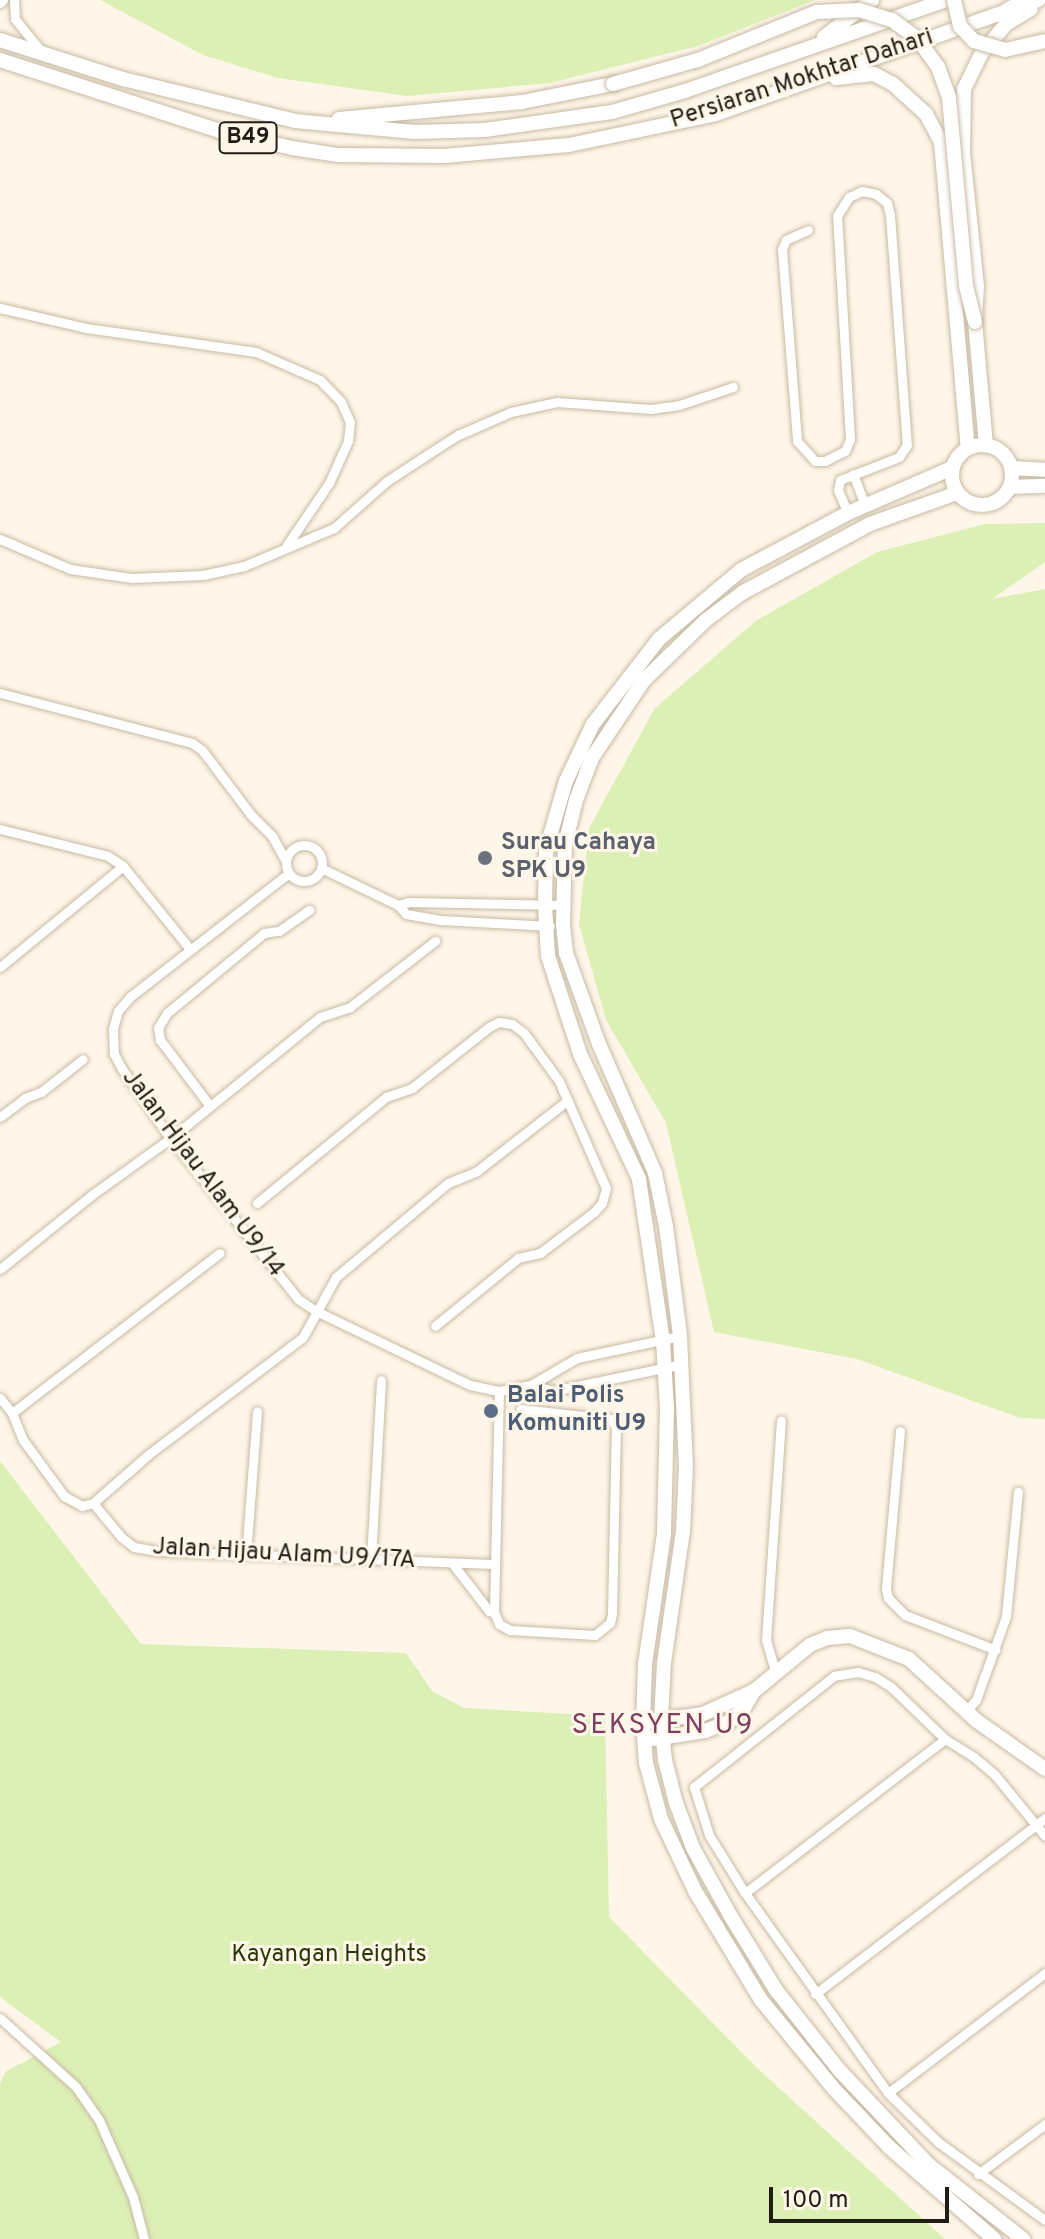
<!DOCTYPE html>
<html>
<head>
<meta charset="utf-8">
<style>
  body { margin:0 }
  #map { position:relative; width:1045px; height:2239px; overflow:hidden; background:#fef6e8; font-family:Overpass,sans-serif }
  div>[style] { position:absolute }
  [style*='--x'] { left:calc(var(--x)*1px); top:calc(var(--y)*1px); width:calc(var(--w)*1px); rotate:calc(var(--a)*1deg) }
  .green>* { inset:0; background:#dcf0b6 }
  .roads { filter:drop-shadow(0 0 2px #c7baa4) drop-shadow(0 0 2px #c7baa4) }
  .street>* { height:9px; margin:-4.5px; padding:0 4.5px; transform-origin:4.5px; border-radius:4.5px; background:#fff }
  .street>.ring { margin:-4.5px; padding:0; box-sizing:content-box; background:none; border:9px solid #fff; border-radius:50% }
  .secondary>* { height:14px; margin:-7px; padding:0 7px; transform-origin:7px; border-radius:7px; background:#fff }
  .secondary>.ring { margin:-7px; padding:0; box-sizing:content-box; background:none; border:14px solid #fff; border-radius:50% }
  .primary>* { height:14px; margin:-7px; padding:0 7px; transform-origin:7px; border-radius:7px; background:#fff }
  .highway>* { height:16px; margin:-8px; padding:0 8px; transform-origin:8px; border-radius:8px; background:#fff }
  .bridges { filter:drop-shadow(0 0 2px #c7baa4) drop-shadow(0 0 2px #c7baa4) }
  .primary-bridge>* { height:14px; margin:-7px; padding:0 7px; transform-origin:7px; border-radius:7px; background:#fff }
  .dots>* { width:22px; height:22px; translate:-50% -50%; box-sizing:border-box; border:4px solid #fef6e8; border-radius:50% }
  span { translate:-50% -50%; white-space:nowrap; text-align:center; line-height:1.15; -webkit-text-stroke:6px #fef6e8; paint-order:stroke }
  .shield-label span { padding:2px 6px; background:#fef6e8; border:2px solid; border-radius:6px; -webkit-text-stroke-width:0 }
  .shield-label { font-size:22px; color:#211d14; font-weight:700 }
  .street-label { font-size:24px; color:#211d14 }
  .worship-label { font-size:24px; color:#5b616d; font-weight:700 }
  .left { translate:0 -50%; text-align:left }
  .service-label { font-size:24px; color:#4e5e75; font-weight:700 }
  .park-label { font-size:24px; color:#2a3707 }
  .quarter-label { font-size:28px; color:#7f3d5f; letter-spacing:2px }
  .scale { position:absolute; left:769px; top:2187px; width:180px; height:36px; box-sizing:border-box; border:4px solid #211d14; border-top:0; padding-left:10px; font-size:24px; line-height:28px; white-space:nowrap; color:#211d14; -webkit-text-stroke:6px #fef6e8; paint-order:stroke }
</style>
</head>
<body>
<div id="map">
  <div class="green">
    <div style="clip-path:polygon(100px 0,815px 0,698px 46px,550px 83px,407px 96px,278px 78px,203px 55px)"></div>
    <div style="clip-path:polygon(1045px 523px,1045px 562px,992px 599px,1045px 589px,1045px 1419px,1020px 1418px,857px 1359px,714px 1332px,666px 1123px,606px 1020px,579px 924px,589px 828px,655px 708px,757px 620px,877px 552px,985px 524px)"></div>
    <div style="clip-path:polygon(0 1461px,141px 1644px,406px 1653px,432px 1691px,464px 1708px,605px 1716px,609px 1917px,756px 2067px,945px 2239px,0 2239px,0 2084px,5px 2072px,61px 2042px,0 1997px)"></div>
  </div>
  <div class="roads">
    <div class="street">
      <div style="--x:14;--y:0;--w:19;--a:87"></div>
      <div style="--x:15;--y:19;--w:41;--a:50.9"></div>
      <div style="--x:0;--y:3;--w:4;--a:-45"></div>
      <div style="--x:808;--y:230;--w:24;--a:156"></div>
      <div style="--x:786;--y:240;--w:10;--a:114"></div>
      <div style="--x:782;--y:249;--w:193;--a:85.5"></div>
      <div style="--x:797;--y:441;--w:27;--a:48"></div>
      <div style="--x:815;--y:461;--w:10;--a:0"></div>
      <div style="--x:825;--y:461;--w:22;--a:-27"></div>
      <div style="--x:845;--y:451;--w:13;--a:-67"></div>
      <div style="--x:850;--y:439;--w:223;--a:-93.3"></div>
      <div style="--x:837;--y:216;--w:22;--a:-58"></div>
      <div style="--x:849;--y:197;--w:14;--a:-25"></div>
      <div style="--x:862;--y:191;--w:14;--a:12"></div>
      <div style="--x:876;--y:194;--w:14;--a:39"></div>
      <div style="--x:887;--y:203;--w:12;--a:76"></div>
      <div style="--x:890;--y:215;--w:231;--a:85.8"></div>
      <div style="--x:907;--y:445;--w:14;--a:124"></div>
      <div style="--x:899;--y:457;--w:63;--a:158.7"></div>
      <div style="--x:840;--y:480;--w:10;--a:101"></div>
      <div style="--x:838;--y:490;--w:25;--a:67"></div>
      <div style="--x:0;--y:308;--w:88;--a:13.1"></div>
      <div style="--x:86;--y:328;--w:172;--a:8"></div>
      <div style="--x:256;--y:352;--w:70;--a:23.6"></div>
      <div style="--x:320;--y:380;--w:30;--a:46"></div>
      <div style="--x:341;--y:402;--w:22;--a:66"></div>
      <div style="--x:350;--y:422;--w:19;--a:96"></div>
      <div style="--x:348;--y:441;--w:46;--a:114.3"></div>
      <div style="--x:329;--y:483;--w:75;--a:124.1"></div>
      <div style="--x:853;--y:474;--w:33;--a:69"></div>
      <div style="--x:0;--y:539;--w:76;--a:23.2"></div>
      <div style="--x:70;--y:569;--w:63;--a:8.3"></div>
      <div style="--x:132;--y:578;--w:71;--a:-2.4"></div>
      <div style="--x:203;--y:575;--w:42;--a:-12.4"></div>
      <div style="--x:244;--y:566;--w:98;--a:-22.9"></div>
      <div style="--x:334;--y:528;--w:71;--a:-41.6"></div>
      <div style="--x:387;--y:481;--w:42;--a:-33.3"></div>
      <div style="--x:422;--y:458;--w:43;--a:-32.6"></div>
      <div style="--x:458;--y:435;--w:58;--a:-23.5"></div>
      <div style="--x:511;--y:412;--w:47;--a:-12.3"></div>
      <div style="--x:557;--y:402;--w:94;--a:4.3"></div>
      <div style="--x:651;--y:409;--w:28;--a:-8"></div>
      <div style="--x:679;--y:405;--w:57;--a:-18.4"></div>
      <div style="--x:0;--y:693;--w:198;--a:14.6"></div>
      <div style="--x:192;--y:743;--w:12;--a:35"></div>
      <div style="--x:202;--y:750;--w:83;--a:52.9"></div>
      <div style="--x:252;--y:816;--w:28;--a:45"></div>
      <div style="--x:272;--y:836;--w:29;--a:61"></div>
      <div style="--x:0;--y:829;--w:111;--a:14"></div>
      <div style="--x:108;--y:856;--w:18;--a:34"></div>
      <div style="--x:123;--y:866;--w:107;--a:51.1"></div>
      <div class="ring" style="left:286px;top:845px;width:27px;height:27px"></div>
      <div style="--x:321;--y:868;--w:85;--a:25.7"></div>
      <div style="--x:289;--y:873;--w:202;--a:142.1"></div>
      <div style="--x:130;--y:997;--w:18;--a:131"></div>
      <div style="--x:118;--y:1011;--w:19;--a:106"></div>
      <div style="--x:113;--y:1029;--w:25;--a:88"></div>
      <div style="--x:114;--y:1054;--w:17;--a:62"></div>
      <div style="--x:122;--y:1069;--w:80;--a:55.1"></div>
      <div style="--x:168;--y:1135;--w:209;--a:51.6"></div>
      <div style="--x:298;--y:1299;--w:22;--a:34"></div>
      <div style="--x:316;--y:1311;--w:171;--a:25.7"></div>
      <div style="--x:470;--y:1385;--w:30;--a:12"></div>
      <div style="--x:499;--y:1391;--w:33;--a:-11"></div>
      <div style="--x:531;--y:1385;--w:53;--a:-30.4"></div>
      <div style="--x:577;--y:1358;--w:105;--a:-12.1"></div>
      <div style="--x:398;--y:905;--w:12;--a:48"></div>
      <div style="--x:406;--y:914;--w:36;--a:10"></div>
      <div style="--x:441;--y:920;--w:109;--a:3.2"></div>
      <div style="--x:398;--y:905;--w:11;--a:-15"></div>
      <div style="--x:409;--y:902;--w:154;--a:1.1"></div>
      <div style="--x:0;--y:967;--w:159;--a:-39.4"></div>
      <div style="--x:210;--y:1106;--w:83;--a:-127.1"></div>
      <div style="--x:160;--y:1040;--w:12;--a:-99"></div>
      <div style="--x:158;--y:1028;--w:17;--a:-59"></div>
      <div style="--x:167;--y:1013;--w:126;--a:-39.5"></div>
      <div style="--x:264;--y:933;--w:15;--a:-8"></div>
      <div style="--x:279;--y:931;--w:37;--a:-35"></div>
      <div style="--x:0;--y:1117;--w:31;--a:-37"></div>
      <div style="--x:25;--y:1098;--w:17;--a:-21"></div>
      <div style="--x:41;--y:1092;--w:53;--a:-38.2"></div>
      <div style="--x:257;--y:1203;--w:167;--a:-39.4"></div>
      <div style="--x:386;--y:1097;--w:28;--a:-19"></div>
      <div style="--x:412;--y:1088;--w:98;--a:-38.4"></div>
      <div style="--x:489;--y:1027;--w:11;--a:-27"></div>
      <div style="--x:499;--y:1022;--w:13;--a:9"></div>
      <div style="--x:512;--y:1024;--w:15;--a:37"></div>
      <div style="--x:524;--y:1033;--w:59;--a:53.9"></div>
      <div style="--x:559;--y:1081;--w:117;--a:66.3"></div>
      <div style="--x:606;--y:1188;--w:16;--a:105"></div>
      <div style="--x:602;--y:1203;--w:12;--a:132"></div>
      <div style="--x:594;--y:1212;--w:68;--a:142.8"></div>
      <div style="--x:540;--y:1253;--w:23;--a:167"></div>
      <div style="--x:518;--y:1258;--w:107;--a:140.7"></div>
      <div style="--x:0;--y:1269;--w:119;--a:-38.9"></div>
      <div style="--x:93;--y:1194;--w:96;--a:-35.7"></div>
      <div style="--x:171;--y:1138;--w:192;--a:-39.1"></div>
      <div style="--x:320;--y:1017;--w:32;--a:-18"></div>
      <div style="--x:350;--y:1007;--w:108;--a:-37.8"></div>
      <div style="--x:531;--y:1385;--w:23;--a:15"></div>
      <div style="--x:553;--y:1391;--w:132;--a:-11.8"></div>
      <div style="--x:499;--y:1391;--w:221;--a:91.3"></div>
      <div style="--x:494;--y:1612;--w:13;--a:67"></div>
      <div style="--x:499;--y:1624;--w:13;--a:29"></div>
      <div style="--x:510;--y:1630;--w:85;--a:3.4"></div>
      <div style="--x:595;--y:1635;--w:19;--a:-39"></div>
      <div style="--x:610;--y:1623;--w:9;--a:-77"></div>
      <div style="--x:612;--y:1614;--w:187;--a:-88.8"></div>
      <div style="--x:616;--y:1427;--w:9;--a:-122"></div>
      <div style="--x:611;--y:1419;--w:91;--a:-173.7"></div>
      <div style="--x:0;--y:1398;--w:19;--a:51"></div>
      <div style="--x:12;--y:1413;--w:29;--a:68"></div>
      <div style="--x:23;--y:1440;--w:69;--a:53.8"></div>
      <div style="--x:64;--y:1496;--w:21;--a:29"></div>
      <div style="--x:82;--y:1506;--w:11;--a:-15"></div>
      <div style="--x:93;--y:1503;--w:74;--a:-41.2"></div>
      <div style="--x:149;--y:1454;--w:193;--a:-37.2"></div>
      <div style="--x:303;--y:1337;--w:68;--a:-61.2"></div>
      <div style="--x:336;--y:1277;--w:146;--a:-40"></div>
      <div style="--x:448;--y:1183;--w:31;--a:-22"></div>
      <div style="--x:477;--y:1171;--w:115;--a:-38"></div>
      <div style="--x:12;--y:1413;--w:262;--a:-37.6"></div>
      <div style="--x:900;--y:1431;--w:159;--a:95.1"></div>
      <div style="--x:886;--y:1589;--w:9;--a:77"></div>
      <div style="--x:888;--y:1598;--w:24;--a:45"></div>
      <div style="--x:905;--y:1615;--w:97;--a:21"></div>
      <div style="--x:93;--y:1503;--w:44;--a:50.5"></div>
      <div style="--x:121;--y:1537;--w:16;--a:38"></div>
      <div style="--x:134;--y:1547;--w:22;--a:10"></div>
      <div style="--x:156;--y:1551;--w:338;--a:2.2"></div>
      <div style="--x:246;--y:1555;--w:144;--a:-85.6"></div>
      <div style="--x:371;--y:1560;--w:180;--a:-86.8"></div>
      <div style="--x:452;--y:1563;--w:61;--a:52.4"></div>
      <div style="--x:489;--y:1611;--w:5;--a:11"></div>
      <div style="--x:775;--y:1671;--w:32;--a:-106"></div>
      <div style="--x:766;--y:1640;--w:220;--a:-86.1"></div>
      <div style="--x:967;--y:1710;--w:13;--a:-48"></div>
      <div style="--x:976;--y:1700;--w:89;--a:-70.3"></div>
      <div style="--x:1006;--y:1616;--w:125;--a:-84.5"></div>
      <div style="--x:1045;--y:1836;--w:80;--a:-129.4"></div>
      <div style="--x:994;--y:1774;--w:26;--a:-140"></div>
      <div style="--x:974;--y:1757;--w:34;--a:-148"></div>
      <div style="--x:945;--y:1739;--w:75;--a:-136.1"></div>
      <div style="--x:891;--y:1687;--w:19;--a:-148"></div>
      <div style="--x:875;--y:1677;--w:18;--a:-164"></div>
      <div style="--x:858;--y:1672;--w:24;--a:171"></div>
      <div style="--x:834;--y:1676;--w:179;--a:141.6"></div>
      <div style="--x:694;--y:1787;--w:50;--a:72.6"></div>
      <div style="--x:709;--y:1835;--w:68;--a:58.2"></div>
      <div style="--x:745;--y:1893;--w:246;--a:54.4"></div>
      <div style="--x:888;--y:2093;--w:70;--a:44.4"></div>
      <div style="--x:938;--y:2142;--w:132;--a:36.1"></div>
      <div style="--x:745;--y:1893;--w:252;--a:-37.6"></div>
      <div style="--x:815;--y:1994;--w:290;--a:-37.4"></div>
      <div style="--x:0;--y:2018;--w:103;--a:42.2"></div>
      <div style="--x:76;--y:2087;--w:40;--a:55.1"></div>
      <div style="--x:99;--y:2120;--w:84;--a:66.2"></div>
      <div style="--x:133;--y:2197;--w:43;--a:75.3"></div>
      <div style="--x:888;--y:2093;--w:198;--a:-37.4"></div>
      <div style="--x:978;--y:2174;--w:84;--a:-36.7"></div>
    </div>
    <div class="secondary">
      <div class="ring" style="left:952px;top:445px;width:46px;height:46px"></div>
      <div style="--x:952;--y:468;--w:113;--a:156.6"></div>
      <div style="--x:848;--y:513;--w:121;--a:152"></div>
      <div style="--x:741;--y:570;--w:107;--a:139.9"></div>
      <div style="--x:659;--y:639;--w:108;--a:127.8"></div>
      <div style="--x:593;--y:724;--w:63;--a:115.3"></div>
      <div style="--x:566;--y:781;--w:72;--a:106.2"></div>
      <div style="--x:546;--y:850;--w:55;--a:91"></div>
      <div style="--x:545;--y:905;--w:51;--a:86.6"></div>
      <div style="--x:548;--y:956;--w:103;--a:71.9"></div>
      <div style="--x:580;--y:1054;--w:138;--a:64.7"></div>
      <div style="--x:639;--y:1179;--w:164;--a:81.6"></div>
      <div style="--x:663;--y:1341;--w:68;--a:86.6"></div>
      <div style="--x:667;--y:1409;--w:125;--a:91.4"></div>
      <div style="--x:664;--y:1534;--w:131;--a:98.3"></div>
      <div style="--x:645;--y:1664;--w:59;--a:91.9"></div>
      <div style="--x:643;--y:1723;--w:40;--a:85.7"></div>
      <div style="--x:646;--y:1763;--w:58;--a:75"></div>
      <div style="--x:661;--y:1819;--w:80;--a:64.7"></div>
      <div style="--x:695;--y:1891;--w:127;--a:58.8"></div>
      <div style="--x:761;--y:2000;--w:115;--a:50.6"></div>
      <div style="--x:834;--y:2089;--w:80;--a:46.5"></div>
      <div style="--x:889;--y:2147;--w:140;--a:41.2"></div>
      <div style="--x:1011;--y:468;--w:34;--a:3"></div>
      <div style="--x:1010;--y:487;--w:35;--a:-2"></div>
      <div style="--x:957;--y:493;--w:92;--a:160.4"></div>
      <div style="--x:870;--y:524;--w:145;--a:151.7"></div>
      <div style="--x:742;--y:593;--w:45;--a:143.1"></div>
      <div style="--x:706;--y:620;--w:86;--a:135.9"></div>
      <div style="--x:644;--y:680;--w:94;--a:123.7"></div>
      <div style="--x:592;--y:758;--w:45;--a:110.9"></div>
      <div style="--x:576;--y:800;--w:45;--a:104"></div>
      <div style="--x:565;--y:844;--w:81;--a:91.4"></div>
      <div style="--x:563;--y:925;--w:28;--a:84"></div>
      <div style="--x:566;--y:953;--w:97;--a:70.1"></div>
      <div style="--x:599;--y:1044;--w:141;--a:66.5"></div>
      <div style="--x:655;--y:1173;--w:54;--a:78.3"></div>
      <div style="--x:666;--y:1226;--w:111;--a:82.7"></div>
      <div style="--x:680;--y:1336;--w:130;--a:87.4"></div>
      <div style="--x:686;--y:1466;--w:65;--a:92.6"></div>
      <div style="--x:683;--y:1531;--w:133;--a:98.2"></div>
      <div style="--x:664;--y:1663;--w:57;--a:93"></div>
      <div style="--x:661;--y:1720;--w:40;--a:84.3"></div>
      <div style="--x:665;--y:1760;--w:44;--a:75.7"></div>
      <div style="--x:676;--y:1803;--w:48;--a:69.3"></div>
      <div style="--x:693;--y:1848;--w:77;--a:61.1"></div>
      <div style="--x:730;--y:1915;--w:88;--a:58.5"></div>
      <div style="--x:776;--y:1990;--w:103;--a:51.7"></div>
      <div style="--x:840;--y:2071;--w:129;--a:46.6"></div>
      <div style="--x:929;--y:2165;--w:120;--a:38.2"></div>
      <div style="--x:652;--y:1721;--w:51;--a:-7.8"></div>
      <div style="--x:703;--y:1714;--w:56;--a:-24.3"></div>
      <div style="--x:653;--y:1739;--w:53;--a:-8.7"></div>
      <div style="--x:705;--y:1731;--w:26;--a:-21"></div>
      <div style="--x:729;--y:1722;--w:21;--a:-43"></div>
      <div style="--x:744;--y:1708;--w:20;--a:-60"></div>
      <div style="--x:754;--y:1691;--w:72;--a:-39.4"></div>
      <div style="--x:810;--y:1645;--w:18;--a:-22"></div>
      <div style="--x:827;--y:1638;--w:23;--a:-5"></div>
      <div style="--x:850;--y:1636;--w:63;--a:21.3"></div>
      <div style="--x:909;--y:1659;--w:92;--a:42.4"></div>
      <div style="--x:977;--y:1721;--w:83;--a:35.2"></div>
    </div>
    <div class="primary">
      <div style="--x:824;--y:37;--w:61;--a:-37.6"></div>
      <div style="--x:0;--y:40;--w:129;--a:17.6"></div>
      <div style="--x:123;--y:79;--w:177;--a:13.7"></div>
      <div style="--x:295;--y:121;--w:120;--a:5.3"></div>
      <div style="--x:414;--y:132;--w:71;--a:-1.6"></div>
      <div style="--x:485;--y:130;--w:128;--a:-8.1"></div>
      <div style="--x:612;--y:112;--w:76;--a:-16"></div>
      <div style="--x:685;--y:91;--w:277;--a:-19.2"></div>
      <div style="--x:0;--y:60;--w:231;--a:17.9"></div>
      <div style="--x:220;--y:131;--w:74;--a:13.3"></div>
      <div style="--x:292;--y:148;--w:47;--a:8.7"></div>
      <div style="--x:338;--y:155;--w:107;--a:0.5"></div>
      <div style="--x:445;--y:156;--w:124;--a:-5.1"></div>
      <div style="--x:569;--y:145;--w:150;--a:-11.9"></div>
      <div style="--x:716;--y:114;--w:342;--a:-19.5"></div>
      <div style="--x:836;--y:78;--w:38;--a:-6"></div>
      <div style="--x:874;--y:74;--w:21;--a:28"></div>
      <div style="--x:893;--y:84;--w:45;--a:42.3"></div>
      <div style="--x:926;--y:114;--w:32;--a:62"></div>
      <div style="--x:941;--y:142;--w:307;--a:85"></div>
      <div style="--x:339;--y:119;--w:184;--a:-5.3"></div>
      <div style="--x:522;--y:102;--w:93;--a:-11.2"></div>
      <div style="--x:986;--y:445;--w:123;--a:-95.1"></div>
      <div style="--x:975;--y:322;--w:36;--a:-87"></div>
      <div style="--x:977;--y:286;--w:135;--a:-96"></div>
      <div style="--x:963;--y:152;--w:63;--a:-89.1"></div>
      <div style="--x:964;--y:89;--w:39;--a:-64"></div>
      <div style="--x:981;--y:54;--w:39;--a:-50"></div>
      <div style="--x:1006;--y:24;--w:29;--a:-31"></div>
    </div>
    <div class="highway">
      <div style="--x:1007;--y:11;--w:23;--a:-29"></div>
    </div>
  </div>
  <div class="bridges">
    <div class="primary-bridge">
      <div style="--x:954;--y:0;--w:27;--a:77"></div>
      <div style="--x:960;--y:26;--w:21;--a:47"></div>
      <div style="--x:974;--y:41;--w:32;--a:16"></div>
      <div style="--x:1005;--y:50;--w:41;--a:-12.7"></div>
      <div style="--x:613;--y:84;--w:88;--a:-15.8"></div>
      <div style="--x:698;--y:60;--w:128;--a:-22"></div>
      <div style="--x:817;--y:12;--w:42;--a:-2.7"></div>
      <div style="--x:859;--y:10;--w:34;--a:17"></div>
      <div style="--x:892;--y:20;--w:31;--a:36"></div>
      <div style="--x:917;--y:38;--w:36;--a:54"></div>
      <div style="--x:938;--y:67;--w:33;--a:70"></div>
      <div style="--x:949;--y:98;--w:189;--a:84.8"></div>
      <div style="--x:966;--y:286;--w:37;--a:76"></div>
    </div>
  </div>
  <div class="dots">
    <div style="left:485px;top:858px;background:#6b7280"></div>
    <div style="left:491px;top:1411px;background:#5c6f8a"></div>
  </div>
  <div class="shield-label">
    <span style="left:248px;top:138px">B49</span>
  </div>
  <div class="street-label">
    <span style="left:802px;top:80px;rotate:-18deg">Persiaran Mokhtar Dahari</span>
    <span style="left:202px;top:1174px;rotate:53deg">Jalan Hijau Alam U9/14</span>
    <span style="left:284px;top:1555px;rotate:3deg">Jalan Hijau Alam U9/17A</span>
  </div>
  <div class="worship-label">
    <span class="left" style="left:501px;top:858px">Surau Cahaya<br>SPK U9</span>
  </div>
  <div class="service-label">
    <span class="left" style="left:507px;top:1411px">Balai Polis<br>Komuniti U9</span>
  </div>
  <div class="park-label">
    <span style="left:329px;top:1956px">Kayangan Heights</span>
  </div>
  <div class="quarter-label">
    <span style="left:663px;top:1726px">SEKSYEN U9</span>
  </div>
  <div class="scale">100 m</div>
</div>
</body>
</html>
